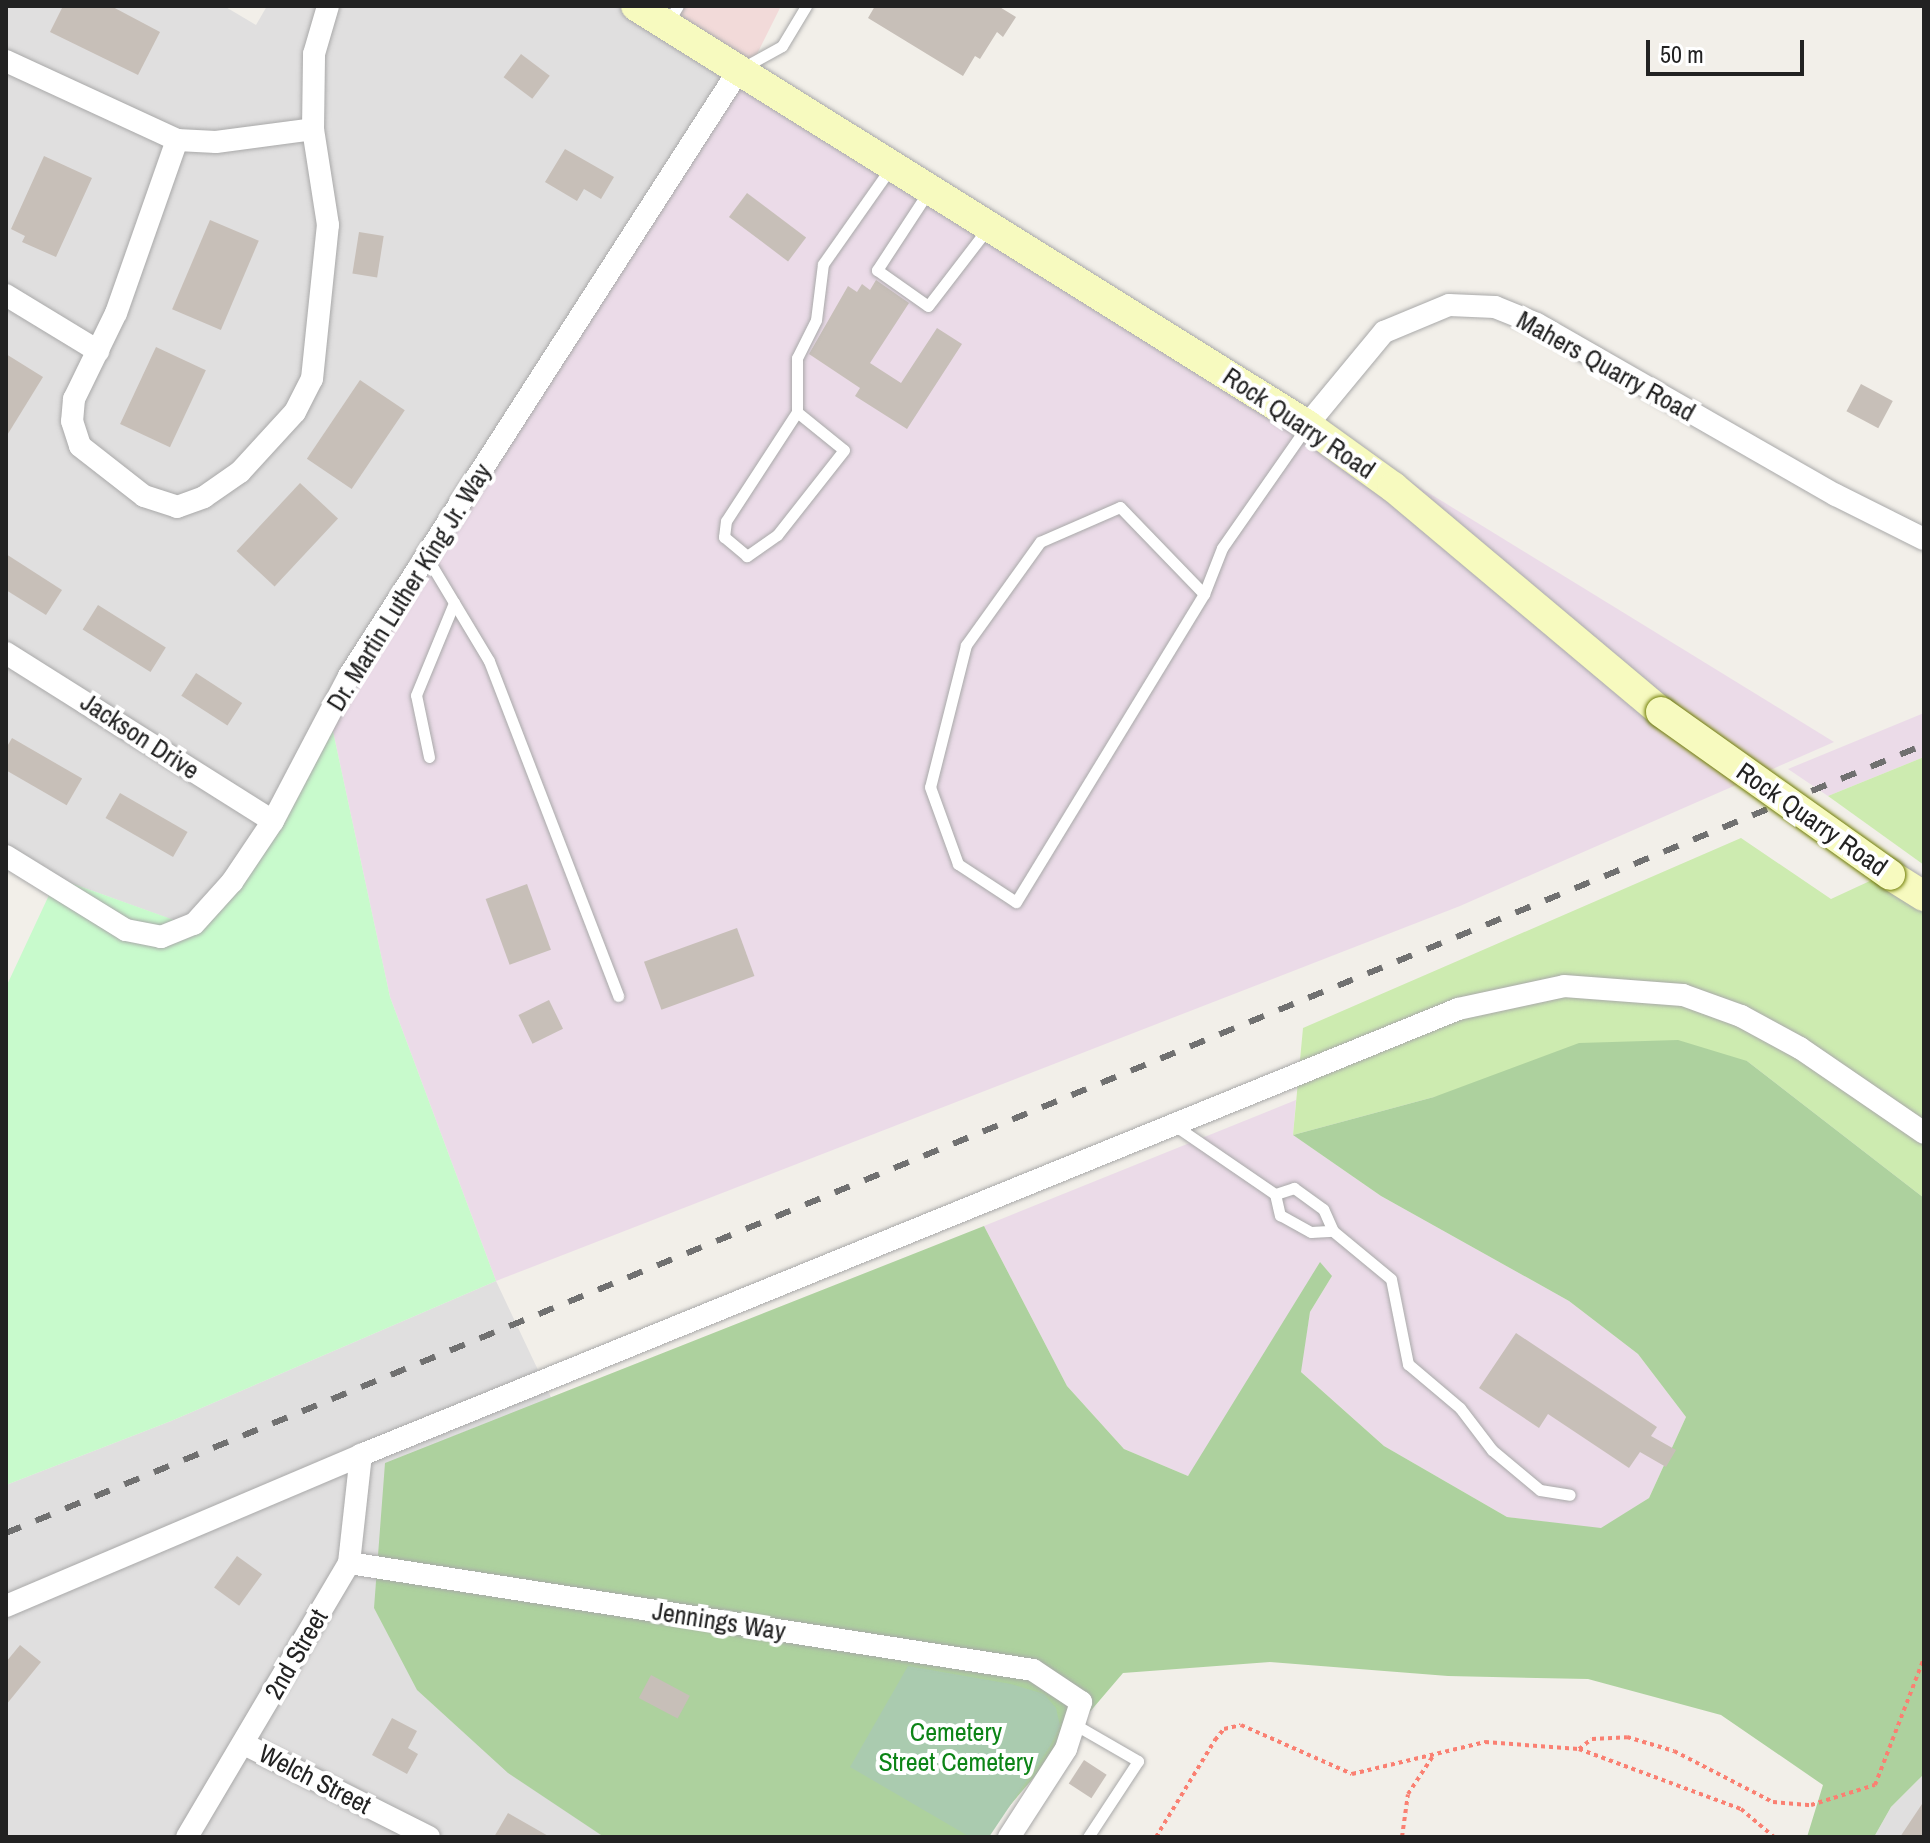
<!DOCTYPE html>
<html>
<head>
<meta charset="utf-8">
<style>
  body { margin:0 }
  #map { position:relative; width:1930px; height:1843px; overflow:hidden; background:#f2efe9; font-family:"Archivo Narrow",sans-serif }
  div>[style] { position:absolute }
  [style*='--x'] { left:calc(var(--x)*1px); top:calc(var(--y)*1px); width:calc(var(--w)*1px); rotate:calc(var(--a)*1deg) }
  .residential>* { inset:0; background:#e0dfdf }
  .commercial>* { inset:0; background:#f2dad9 }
  .industrial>* { inset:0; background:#ebdbe8 }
  .grass>* { inset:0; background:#cdebb0 }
  .forest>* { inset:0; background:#add19e }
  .cemetery>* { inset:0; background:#aacbaf }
  .park>* { inset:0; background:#c8facc }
  .building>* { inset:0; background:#c7bfb8; transform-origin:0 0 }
  .path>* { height:4px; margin-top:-2px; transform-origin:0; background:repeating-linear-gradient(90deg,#fa8072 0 4px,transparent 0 8px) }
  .roads { filter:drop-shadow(0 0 2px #a9a9a9) drop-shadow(0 0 2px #a9a9a9) }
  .lane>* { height:11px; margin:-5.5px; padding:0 5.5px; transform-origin:5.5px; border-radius:5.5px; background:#fff }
  .street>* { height:22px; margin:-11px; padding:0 11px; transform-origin:11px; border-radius:11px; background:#fff }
  .secondary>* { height:30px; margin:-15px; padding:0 15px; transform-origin:15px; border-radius:15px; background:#f7fabf }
  .rail>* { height:6px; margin-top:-3px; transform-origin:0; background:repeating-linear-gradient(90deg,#707070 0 16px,transparent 0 32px) }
  .bridges { filter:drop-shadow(0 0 2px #707d05) drop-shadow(0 0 2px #707d05) }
  .secondary-bridge>* { height:30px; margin:-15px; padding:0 15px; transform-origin:15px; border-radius:15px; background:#f7fabf }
  span { translate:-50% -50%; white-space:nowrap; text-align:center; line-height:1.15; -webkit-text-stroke:8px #fff; paint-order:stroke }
  .street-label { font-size:26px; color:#222 }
  .park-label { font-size:26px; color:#0c8416 }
  .frame { position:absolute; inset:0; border:8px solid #222; pointer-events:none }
  .scale { position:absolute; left:1646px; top:40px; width:158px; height:36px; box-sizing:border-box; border:4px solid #222; border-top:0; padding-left:10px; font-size:24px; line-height:28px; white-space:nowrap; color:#222; -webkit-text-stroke:6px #fff; paint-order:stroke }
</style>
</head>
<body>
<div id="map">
  <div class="residential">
    <div style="clip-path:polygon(6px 6px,224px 6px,256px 25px,267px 6px,638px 6px,747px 74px,198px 929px,57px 878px,6px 847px)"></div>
    <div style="clip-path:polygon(496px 1281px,684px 1679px,946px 1837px,6px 1837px,6px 1485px,171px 1421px)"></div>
    <div style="clip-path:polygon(1924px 1774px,1924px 1837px,1874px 1837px,1891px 1807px)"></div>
  </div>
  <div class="commercial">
    <div style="clip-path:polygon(638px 6px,781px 6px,747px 74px)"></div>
  </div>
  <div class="industrial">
    <div style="clip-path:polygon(747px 74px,1834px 742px,1460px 906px,496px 1281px,390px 997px,331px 722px)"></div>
    <div style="clip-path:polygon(1924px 713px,1924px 757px,1828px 796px,1788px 769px)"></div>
    <div style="clip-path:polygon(1296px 1100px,1293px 1135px,1381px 1196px,1569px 1301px,1638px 1354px,1686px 1417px,1649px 1498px,1601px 1529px,1507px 1517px,1384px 1446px,1300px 1371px,1310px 1312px,1332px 1276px,1188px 1476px,1124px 1449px,1067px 1386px,984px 1226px)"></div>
  </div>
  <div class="grass">
    <div style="clip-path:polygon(1924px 757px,1924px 865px,1828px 796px)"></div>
    <div style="clip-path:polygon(1741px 838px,1831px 899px,1872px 880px,1924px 911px,1924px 1198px,1747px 1061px,1434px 1097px,1293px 1135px,1303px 1028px)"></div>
  </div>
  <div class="forest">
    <div style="clip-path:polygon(1678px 1040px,1747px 1061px,1924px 1198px,1924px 1774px,1891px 1807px,1874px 1837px,1807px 1837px,1823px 1785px,1721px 1715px,1588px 1679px,1448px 1676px,1270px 1662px,1123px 1673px,983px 1837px,604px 1837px,508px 1773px,417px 1690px,374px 1608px,385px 1463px,984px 1226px,1067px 1386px,1124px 1449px,1188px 1476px,1320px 1262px,1332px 1276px,1310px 1312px,1301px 1372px,1384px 1446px,1507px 1517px,1601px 1528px,1649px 1498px,1686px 1417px,1638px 1354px,1569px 1301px,1381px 1196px,1293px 1135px,1434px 1097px,1579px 1043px)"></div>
  </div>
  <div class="cemetery">
    <div style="clip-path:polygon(908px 1666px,1011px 1684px,1044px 1694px,1056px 1708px,1060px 1726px,1050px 1746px,989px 1837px,970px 1837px,850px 1767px)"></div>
  </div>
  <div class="park">
    <div style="clip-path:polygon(331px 722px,390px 997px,496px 1281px,171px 1421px,6px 1485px,6px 987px,57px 878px,199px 929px)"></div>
  </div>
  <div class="building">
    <div style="clip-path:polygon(63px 6px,111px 6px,160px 32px,138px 75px,50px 32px)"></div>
    <div style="clip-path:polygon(875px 6px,998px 6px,1016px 17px,1003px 37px,997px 32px,980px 59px,975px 56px,963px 76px,868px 18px)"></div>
    <div style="left:521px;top:54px;width:36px;height:29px;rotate:37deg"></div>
    <div style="clip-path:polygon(565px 149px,614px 177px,601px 199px,584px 189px,577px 201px,545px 182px)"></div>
    <div style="clip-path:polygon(44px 156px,92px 178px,56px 257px,22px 242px,25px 236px,11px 229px)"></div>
    <div style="left:747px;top:193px;width:74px;height:30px;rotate:37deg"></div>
    <div style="left:210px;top:220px;width:53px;height:97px;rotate:23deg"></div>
    <div style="left:359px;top:232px;width:25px;height:42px;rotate:9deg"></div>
    <div style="clip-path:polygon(876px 280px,909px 303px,870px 363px,901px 383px,937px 328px,962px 344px,907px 429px,855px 396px,860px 388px,809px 354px,848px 286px,857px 292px,862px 284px,870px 290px)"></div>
    <div style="left:156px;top:347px;width:55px;height:85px;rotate:25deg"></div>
    <div style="clip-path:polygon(6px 354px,43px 377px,6px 437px)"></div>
    <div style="left:360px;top:380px;width:54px;height:95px;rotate:34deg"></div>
    <div style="left:1861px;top:384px;width:36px;height:31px;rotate:28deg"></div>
    <div style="left:300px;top:483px;width:52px;height:93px;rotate:43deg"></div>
    <div style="clip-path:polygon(6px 554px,62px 590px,46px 615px,6px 590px)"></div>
    <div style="left:98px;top:605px;width:80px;height:29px;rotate:32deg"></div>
    <div style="left:196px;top:673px;width:55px;height:27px;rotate:33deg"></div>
    <div style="left:12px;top:738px;width:81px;height:31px;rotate:30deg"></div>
    <div style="left:120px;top:793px;width:78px;height:29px;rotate:30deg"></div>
    <div style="left:527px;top:884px;width:70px;height:44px;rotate:70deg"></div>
    <div style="left:737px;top:928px;width:51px;height:99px;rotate:70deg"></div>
    <div style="left:549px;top:1000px;width:32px;height:34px;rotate:64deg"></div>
    <div style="clip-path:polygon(1516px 1333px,1657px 1427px,1651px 1436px,1676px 1450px,1666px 1467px,1640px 1452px,1629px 1468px,1548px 1414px,1539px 1428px,1479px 1388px)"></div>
    <div style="left:237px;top:1556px;width:31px;height:39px;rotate:36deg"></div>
    <div style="clip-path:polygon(20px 1645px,41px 1662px,6px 1705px,6px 1662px)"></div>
    <div style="left:651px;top:1675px;width:44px;height:26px;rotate:28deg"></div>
    <div style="clip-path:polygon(392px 1718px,417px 1731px,408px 1748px,418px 1754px,407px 1774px,372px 1755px)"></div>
    <div style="left:1084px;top:1760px;width:27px;height:28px;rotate:33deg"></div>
    <div style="clip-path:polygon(1924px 1801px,1924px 1837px,1900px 1837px)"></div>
    <div style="clip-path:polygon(508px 1813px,550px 1837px,494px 1837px)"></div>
  </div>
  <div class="path">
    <div style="--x:1579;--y:1749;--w:16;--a:-38"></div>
    <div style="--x:1592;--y:1739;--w:35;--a:-3"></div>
    <div style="--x:1627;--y:1737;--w:49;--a:16.6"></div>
    <div style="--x:1674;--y:1751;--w:111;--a:27.3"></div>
    <div style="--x:1773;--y:1802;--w:38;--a:5"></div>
    <div style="--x:1811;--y:1805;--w:67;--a:-17.4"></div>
    <div style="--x:1875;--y:1785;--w:136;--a:-68.9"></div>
    <div style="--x:1156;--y:1837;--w:114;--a:-58.7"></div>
    <div style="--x:1215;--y:1740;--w:14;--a:-51"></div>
    <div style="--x:1224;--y:1729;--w:17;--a:-13"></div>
    <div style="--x:1241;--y:1725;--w:121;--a:23.8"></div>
    <div style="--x:1352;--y:1774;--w:137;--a:-13.5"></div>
    <div style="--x:1485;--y:1742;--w:94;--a:4.3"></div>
    <div style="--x:1579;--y:1749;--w:173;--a:20.3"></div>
    <div style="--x:1741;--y:1809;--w:43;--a:40.3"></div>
    <div style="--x:1402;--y:1837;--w:43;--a:-82.1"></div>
    <div style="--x:1408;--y:1794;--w:45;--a:-56.7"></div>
  </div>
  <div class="roads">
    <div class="lane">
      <div style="--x:667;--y:24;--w:21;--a:-59"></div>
      <div style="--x:744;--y:67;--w:43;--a:-28.9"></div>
      <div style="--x:782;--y:46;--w:47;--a:-59"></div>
      <div style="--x:930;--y:189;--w:97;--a:123.2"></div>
      <div style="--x:877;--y:270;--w:62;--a:35.2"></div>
      <div style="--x:928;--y:306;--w:97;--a:-52.5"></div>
      <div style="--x:797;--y:412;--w:60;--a:39"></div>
      <div style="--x:844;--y:450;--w:108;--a:128.2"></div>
      <div style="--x:777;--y:535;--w:37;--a:145"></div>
      <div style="--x:747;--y:556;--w:30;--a:-140"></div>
      <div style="--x:724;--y:537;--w:16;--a:-83"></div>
      <div style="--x:726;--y:521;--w:130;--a:-56.9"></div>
      <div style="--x:797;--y:412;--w:54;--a:-90"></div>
      <div style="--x:797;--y:358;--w:42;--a:-63.4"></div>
      <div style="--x:816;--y:320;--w:56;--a:-82.9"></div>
      <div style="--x:823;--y:264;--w:120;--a:-54.9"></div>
      <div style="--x:426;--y:556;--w:122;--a:59"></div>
      <div style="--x:489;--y:661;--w:359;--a:68.9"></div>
      <div style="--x:1204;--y:594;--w:121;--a:-134"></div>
      <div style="--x:1120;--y:507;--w:87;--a:156.4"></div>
      <div style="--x:1040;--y:542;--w:127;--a:125.7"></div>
      <div style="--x:966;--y:645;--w:146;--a:104.2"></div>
      <div style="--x:930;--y:787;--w:82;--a:70"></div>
      <div style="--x:958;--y:864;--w:69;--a:33.2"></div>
      <div style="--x:1016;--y:902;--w:361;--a:-58.6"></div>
      <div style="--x:1204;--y:594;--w:49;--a:-68.6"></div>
      <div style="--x:1222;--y:548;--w:149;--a:-55.1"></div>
      <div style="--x:429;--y:757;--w:63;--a:-101.8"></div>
      <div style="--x:416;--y:695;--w:100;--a:-67.6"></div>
      <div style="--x:1177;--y:1127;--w:119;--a:34.4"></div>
      <div style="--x:1275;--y:1194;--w:22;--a:77"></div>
      <div style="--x:1280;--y:1215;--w:35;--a:29"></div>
      <div style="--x:1311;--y:1232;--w:22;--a:-3"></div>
      <div style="--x:1333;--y:1231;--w:24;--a:-114"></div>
      <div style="--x:1323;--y:1209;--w:36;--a:-144"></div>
      <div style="--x:1294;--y:1188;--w:20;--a:162"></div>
      <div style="--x:1333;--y:1231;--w:75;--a:39.6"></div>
      <div style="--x:1391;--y:1279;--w:87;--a:78.7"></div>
      <div style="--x:1408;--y:1364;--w:68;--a:40.2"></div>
      <div style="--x:1460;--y:1408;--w:53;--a:52.7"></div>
      <div style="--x:1492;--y:1450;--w:62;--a:39.8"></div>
      <div style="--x:1540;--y:1490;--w:30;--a:9"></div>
      <div style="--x:1074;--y:1724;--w:74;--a:30"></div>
      <div style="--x:1138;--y:1761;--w:91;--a:123.3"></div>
    </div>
    <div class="street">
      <div style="--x:6;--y:61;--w:188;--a:24.8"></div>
      <div style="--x:177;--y:140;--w:39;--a:3"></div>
      <div style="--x:216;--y:142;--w:98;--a:-7.6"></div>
      <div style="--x:177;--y:140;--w:183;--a:109.4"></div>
      <div style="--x:116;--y:313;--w:96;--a:116"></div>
      <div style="--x:74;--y:399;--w:22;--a:95"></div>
      <div style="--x:72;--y:421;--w:26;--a:72"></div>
      <div style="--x:80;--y:446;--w:81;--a:38"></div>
      <div style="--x:144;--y:496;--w:35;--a:18"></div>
      <div style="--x:177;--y:507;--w:29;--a:-20"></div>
      <div style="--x:204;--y:497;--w:44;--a:-34.8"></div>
      <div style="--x:240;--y:472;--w:81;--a:-47.5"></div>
      <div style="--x:295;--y:412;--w:37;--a:-63"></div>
      <div style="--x:312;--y:379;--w:155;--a:-84.1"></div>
      <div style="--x:328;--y:225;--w:97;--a:-98.9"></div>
      <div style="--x:313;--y:129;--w:75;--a:-89.2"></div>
      <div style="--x:314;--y:54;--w:50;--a:-73.7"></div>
      <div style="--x:6;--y:295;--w:108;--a:31.3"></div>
      <div style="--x:1307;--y:425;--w:121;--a:-50.4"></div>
      <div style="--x:1384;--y:332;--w:70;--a:-22.6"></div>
      <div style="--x:1449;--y:305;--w:46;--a:2.5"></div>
      <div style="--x:1495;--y:307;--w:45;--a:22"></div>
      <div style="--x:1537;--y:324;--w:344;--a:29.8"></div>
      <div style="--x:1836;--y:495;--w:98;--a:26.6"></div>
      <div style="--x:6;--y:653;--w:315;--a:32.2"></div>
      <div style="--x:6;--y:856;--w:141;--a:31.7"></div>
      <div style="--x:126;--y:930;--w:36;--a:11"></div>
      <div style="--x:161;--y:937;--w:35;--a:-22"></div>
      <div style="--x:194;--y:924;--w:57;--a:-47.9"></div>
      <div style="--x:232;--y:882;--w:73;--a:-56.1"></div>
      <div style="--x:273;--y:821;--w:164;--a:-62.3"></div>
      <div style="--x:349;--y:676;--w:721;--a:-57.24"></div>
      <div style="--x:349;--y:1563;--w:692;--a:8.89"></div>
      <div style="--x:1033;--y:1670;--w:58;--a:33.7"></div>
      <div style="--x:1081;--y:1702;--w:49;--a:107.7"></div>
      <div style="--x:1066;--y:1749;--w:105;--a:122.9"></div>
      <div style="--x:6;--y:1606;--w:386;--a:-23"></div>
      <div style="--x:361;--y:1455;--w:1184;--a:-22.12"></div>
      <div style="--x:1458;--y:1009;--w:108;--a:-12.2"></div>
      <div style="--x:1564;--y:986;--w:119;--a:4.3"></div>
      <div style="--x:1683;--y:995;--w:62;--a:19.9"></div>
      <div style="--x:1741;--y:1016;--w:67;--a:28.5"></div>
      <div style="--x:1800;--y:1048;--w:150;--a:34.4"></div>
      <div style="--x:244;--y:1744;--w:207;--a:26.7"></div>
      <div style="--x:187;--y:1837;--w:318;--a:-59.4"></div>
      <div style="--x:349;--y:1563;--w:109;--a:-83.7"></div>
    </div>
    <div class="secondary">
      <div style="--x:636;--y:6;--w:791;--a:31.98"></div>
      <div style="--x:1307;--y:425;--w:106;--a:35.8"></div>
      <div style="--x:1393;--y:487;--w:350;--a:40"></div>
      <div style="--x:1890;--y:875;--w:40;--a:32"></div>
    </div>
  </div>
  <div class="rail">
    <div style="--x:6;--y:1533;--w:2074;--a:-22.34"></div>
  </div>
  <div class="bridges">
    <div class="secondary-bridge">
      <div style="--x:1661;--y:712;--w:281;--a:35.4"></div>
    </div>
  </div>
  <div class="street-label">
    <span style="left:1606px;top:366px;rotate:29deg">Mahers Quarry Road</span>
    <span style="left:1299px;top:423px;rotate:34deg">Rock Quarry Road</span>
    <span style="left:409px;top:587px;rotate:-58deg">Dr. Martin Luther King Jr. Way</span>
    <span style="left:140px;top:736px;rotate:33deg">Jackson Drive</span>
    <span style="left:1812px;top:819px;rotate:35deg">Rock Quarry Road</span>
    <span style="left:719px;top:1621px;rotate:9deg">Jennings Way</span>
    <span style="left:296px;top:1654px;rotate:-60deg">2nd Street</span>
    <span style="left:315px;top:1779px;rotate:27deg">Welch Street</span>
  </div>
  <div class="park-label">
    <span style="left:956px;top:1747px">Cemetery<br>Street Cemetery</span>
  </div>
  <div class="frame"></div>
  <div class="scale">50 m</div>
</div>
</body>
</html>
